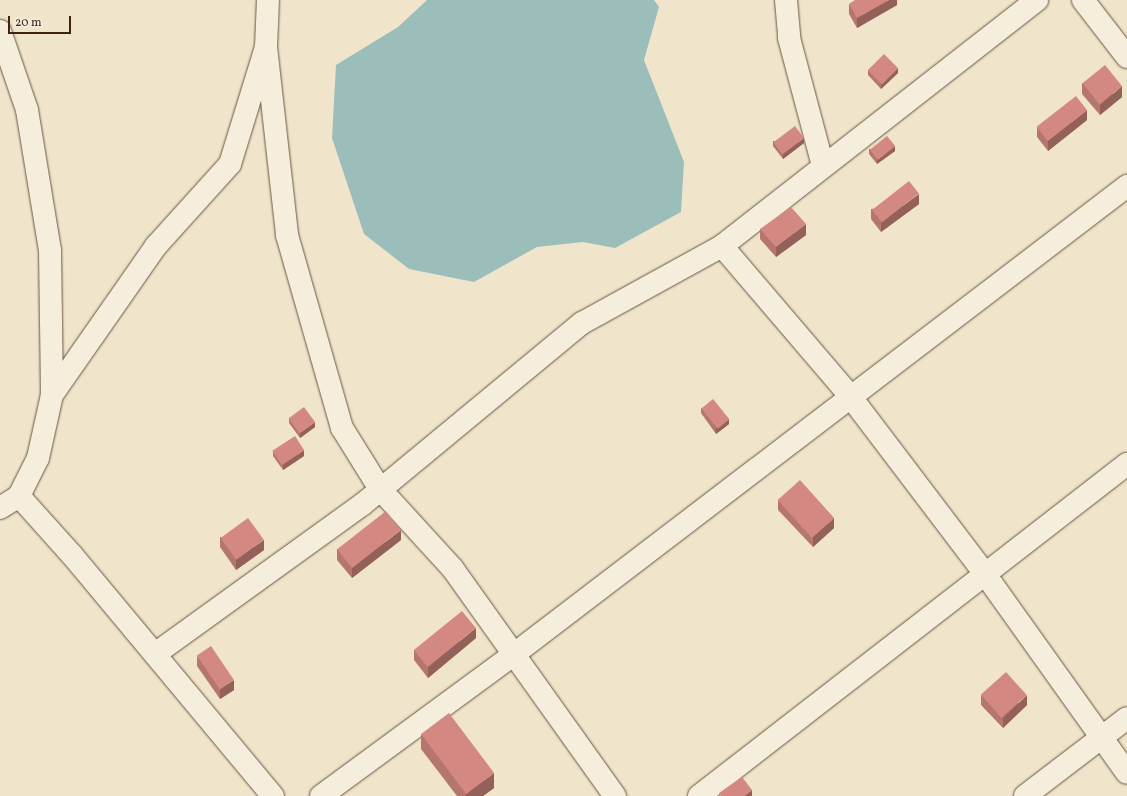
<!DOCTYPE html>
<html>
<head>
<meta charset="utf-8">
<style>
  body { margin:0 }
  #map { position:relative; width:1127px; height:796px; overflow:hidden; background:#f0e5cb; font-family:Vollkorn,serif }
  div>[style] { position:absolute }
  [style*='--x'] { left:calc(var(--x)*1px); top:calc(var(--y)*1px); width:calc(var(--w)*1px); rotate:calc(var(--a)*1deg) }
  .water>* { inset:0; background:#9bbebb }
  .roads { filter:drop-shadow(0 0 1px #6a543f) drop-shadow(0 0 1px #6a543f) }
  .street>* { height:22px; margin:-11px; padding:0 11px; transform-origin:11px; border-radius:11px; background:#f5eedd }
  .wall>* { inset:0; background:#b5766f }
  .shaded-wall>* { inset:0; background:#94605a }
  .building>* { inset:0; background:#d38981; transform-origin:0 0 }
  span { translate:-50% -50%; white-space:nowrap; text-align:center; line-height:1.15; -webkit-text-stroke:3.5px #f5eedd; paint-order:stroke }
  .scale { position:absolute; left:8px; top:16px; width:63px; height:18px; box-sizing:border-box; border:2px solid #3d2310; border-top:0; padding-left:5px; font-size:12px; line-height:14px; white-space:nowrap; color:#3d2310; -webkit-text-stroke:3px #f5eedd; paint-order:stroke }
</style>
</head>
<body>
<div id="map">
  <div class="water">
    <div style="clip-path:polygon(427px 0,654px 0,659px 7px,644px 60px,684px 162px,681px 212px,615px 248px,583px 242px,537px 247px,474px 282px,409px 269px,364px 234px,332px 138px,336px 65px,398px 27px)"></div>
  </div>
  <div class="roads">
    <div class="street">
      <div style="--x:786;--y:0;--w:38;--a:85"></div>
      <div style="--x:789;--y:38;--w:132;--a:75.1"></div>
      <div style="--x:1083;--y:0;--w:72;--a:52.3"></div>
      <div style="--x:0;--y:31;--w:83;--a:71.1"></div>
      <div style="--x:27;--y:110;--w:142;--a:80.7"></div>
      <div style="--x:50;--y:250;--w:145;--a:89.2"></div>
      <div style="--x:266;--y:47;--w:189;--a:83.6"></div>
      <div style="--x:287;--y:235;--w:201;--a:74.1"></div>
      <div style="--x:342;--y:428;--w:72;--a:58.1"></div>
      <div style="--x:380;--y:489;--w:108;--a:47.6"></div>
      <div style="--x:453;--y:569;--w:279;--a:54.5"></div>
      <div style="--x:722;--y:246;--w:197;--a:49.5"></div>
      <div style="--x:850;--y:396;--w:223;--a:52.8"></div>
      <div style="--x:985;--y:574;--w:244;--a:54.5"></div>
      <div style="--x:19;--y:496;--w:79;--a:48.1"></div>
      <div style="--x:72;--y:555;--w:314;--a:50.2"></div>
      <div style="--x:0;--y:508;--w:22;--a:-32"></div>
      <div style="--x:19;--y:496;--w:42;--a:-63.4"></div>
      <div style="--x:38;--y:458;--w:65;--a:-77.5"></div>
      <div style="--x:52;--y:395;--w:182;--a:-55.1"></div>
      <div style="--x:156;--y:246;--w:110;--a:-47.9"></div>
      <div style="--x:230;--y:164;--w:122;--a:-72.9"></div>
      <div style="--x:266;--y:47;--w:47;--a:-87.6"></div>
      <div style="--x:155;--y:654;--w:256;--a:-35.8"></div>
      <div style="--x:363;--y:504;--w:284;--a:-39.6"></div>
      <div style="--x:582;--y:323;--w:160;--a:-28.8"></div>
      <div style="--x:722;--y:246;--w:400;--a:-38"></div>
      <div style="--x:321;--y:796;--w:238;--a:-36.3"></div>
      <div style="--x:513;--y:655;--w:773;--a:-37.37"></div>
      <div style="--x:699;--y:796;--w:542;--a:-37.8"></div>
      <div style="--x:1025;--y:796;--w:128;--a:-37.4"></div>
    </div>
  </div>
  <div class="wall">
    <div style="clip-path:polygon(897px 0,897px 5px,857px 28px,849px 14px,849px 4px)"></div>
    <div style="clip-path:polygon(868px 70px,898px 73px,881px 89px,868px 75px)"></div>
    <div style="clip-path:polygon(1082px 83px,1122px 97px,1100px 115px,1082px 94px)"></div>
    <div style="clip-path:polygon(1087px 120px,1048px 151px,1037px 137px,1037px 127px)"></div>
    <div style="clip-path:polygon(773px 141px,804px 143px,783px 159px,773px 146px)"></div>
    <div style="clip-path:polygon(869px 149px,895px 151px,877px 164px,869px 154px)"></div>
    <div style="clip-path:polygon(919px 204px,881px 232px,871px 219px,871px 209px)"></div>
    <div style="clip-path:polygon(760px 229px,806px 235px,776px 257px,760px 239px)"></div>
    <div style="clip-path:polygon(701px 408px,729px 424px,716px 434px,701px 413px)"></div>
    <div style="clip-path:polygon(289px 418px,315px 427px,300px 438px,289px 423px)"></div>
    <div style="clip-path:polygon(273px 451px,304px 456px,283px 470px,273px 456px)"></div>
    <div style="clip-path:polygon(778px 500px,834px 528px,813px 547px,778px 510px)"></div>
    <div style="clip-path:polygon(220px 537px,264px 550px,236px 570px,220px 547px)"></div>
    <div style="clip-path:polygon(401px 540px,352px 578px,337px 560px,337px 549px)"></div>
    <div style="clip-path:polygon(476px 638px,428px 678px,414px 660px,414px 650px)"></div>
    <div style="clip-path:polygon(197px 656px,234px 690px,220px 699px,197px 666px)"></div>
    <div style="clip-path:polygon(981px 695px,1027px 705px,1003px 728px,981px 705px)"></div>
    <div style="clip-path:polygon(421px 734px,494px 788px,483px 796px,457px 796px,421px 749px)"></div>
  </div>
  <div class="shaded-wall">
    <div style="clip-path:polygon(889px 0,897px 0,897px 5px,857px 28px,857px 18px)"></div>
    <div style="clip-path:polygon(898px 68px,898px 73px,881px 89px,881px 84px)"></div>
    <div style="clip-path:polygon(1122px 86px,1122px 97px,1100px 115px,1100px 105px)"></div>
    <div style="clip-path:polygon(1087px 110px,1087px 120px,1048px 151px,1048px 141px)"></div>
    <div style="clip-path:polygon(804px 138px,804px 143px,783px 159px,783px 154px)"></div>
    <div style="clip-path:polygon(895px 146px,895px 151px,877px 164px,877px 159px)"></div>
    <div style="clip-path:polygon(919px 194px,919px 204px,881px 232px,881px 222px)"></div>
    <div style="clip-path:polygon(806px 224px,806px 235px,776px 257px,776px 247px)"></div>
    <div style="clip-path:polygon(729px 419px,729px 424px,716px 434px,716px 428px)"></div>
    <div style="clip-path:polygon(315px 422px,315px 427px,300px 438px,300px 432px)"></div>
    <div style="clip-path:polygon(304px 450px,304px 456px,283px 470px,283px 465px)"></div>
    <div style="clip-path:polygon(834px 518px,834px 528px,813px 547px,813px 537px)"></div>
    <div style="clip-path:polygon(401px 530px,401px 540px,352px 578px,352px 568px)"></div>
    <div style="clip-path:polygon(264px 540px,264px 550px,236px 570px,236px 559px)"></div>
    <div style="clip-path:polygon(476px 628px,476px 638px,428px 678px,428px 667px)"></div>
    <div style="clip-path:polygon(234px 680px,234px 690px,220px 699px,220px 689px)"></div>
    <div style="clip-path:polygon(1027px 695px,1027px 705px,1003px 728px,1003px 718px)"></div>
    <div style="clip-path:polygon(494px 773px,494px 788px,483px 796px,466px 796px,466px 794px)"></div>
    <div style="clip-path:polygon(752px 790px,752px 796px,744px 796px)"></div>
  </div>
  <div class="building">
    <div style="clip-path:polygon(855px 0,889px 0,857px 18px,849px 4px)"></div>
    <div style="left:884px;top:54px;width:20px;height:23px;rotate:45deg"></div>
    <div style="left:1105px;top:65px;width:27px;height:29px;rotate:51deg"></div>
    <div style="left:1076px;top:96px;width:18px;height:50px;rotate:52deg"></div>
    <div style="left:795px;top:126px;width:15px;height:27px;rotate:53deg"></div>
    <div style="left:887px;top:136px;width:13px;height:22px;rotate:51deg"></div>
    <div style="left:909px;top:181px;width:16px;height:47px;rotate:52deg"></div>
    <div style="clip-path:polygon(791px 207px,806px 224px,776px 247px,760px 229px)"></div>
    <div style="left:713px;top:399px;width:26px;height:15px;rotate:51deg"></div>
    <div style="left:304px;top:407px;width:19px;height:19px;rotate:54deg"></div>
    <div style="left:295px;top:436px;width:17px;height:27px;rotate:57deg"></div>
    <div style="left:800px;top:480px;width:51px;height:30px;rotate:48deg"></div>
    <div style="left:386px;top:511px;width:24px;height:62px;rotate:52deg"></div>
    <div style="left:248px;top:518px;width:27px;height:34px;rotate:54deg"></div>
    <div style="left:462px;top:611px;width:22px;height:62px;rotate:51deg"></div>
    <div style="left:211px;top:646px;width:41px;height:17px;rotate:56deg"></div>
    <div style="left:1006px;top:672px;width:31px;height:34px;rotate:48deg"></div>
    <div style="left:449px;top:713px;width:75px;height:35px;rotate:53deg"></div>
    <div style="clip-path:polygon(742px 777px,752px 790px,744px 796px,721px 796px,719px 793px)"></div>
  </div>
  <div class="scale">20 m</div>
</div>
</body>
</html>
